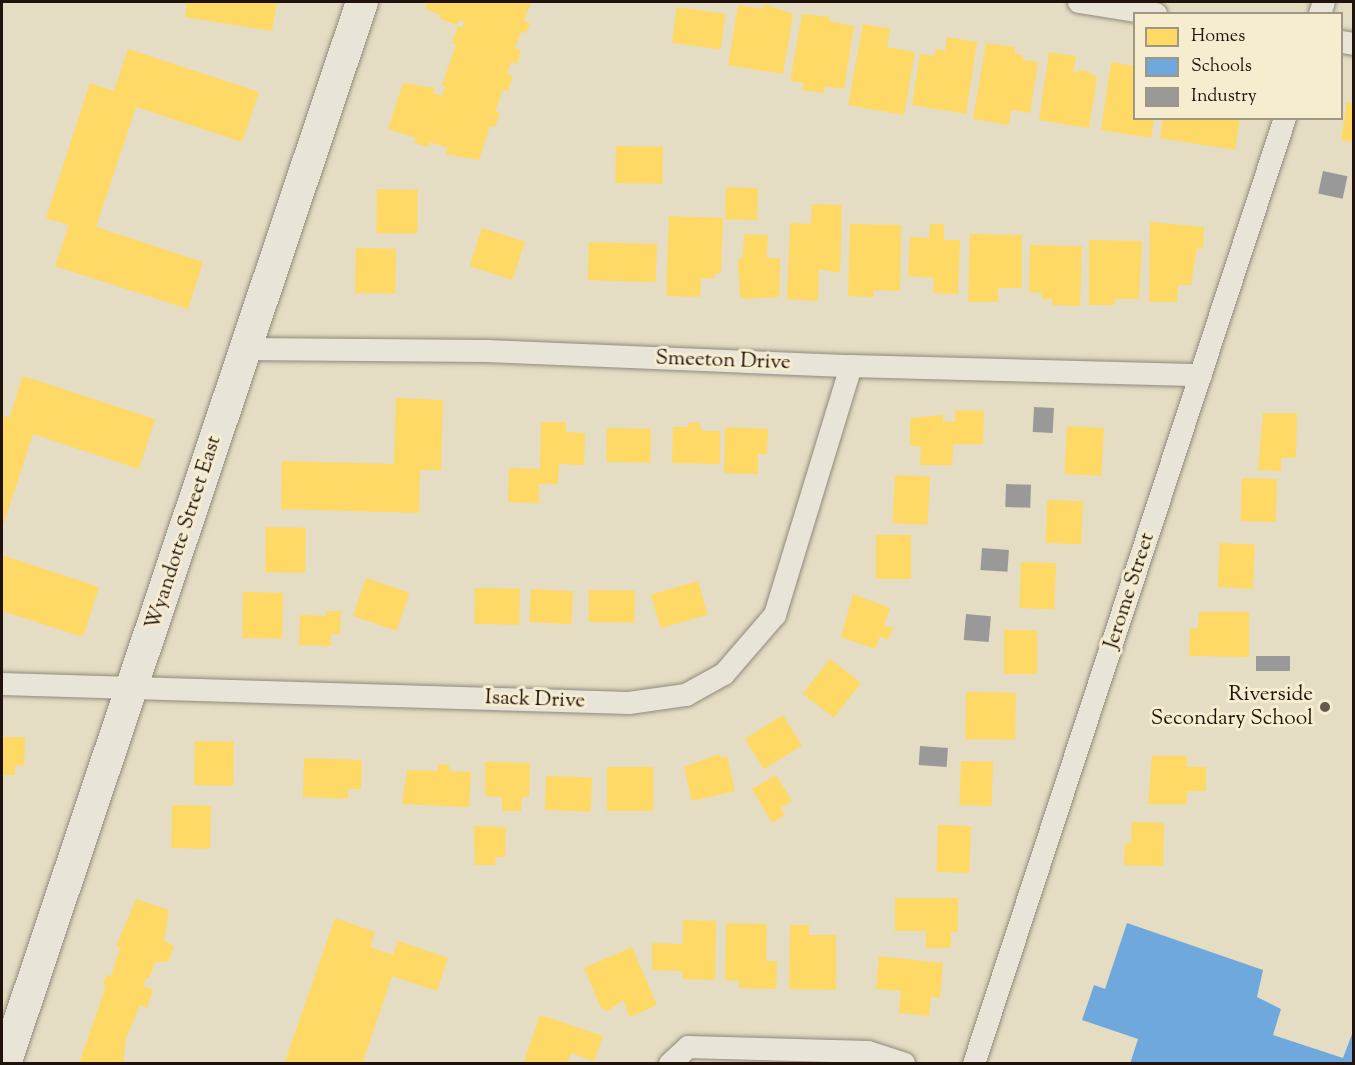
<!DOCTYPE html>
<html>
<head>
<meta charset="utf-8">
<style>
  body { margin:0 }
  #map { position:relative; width:1355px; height:1065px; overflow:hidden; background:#e4dcc3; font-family:"Sorts Mill Goudy",serif }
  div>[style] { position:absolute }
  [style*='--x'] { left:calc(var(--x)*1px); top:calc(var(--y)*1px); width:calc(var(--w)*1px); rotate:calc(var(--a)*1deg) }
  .homes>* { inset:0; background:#ffd966; transform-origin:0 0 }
  .schools>* { inset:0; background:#6fa8dc }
  .industry>* { inset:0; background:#999; transform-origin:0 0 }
  .roads { filter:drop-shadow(0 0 2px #908a7b) drop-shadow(0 0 2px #908a7b) }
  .street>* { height:22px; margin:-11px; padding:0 11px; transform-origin:11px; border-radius:11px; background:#e9e4d8 }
  .secondary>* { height:32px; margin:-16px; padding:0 16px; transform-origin:16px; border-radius:16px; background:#e9e4d8 }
  .dots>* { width:16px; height:16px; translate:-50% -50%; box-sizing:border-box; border:3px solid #f6edd0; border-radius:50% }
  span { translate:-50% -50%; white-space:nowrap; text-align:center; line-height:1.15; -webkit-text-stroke:6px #f6edd0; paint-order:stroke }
  .street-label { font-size:21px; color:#20130d }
  .poi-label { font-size:21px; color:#20130d }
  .right { translate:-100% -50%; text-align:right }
  .frame { position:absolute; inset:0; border:3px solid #20130d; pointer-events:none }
  .legend { position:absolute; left:1133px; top:12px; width:210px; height:108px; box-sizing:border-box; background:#f6edd0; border:2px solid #a09682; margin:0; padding:8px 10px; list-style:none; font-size:18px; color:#20130d }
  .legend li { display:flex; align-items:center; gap:12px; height:30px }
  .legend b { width:30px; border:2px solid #a09682 }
</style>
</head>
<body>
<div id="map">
  <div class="homes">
    <div style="clip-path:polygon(187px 2px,277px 2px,272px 31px,185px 17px)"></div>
    <div style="clip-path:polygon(428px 2px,531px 2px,524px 21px,530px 23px,526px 33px,521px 32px,515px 48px,521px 50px,517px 64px,511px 62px,507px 74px,513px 76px,508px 91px,503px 89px,495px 112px,500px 113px,495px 127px,490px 126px,479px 160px,446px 154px,448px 148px,430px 142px,428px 147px,414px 143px,416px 138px,388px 129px,403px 83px,435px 88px,433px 93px,442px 96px,445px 86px,442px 85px,456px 45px,452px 43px,458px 26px,463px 28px,464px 22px,459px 20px,457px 25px,440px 19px,441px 15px,425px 9px)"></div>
    <div style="clip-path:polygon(764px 4px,793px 14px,783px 74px,728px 65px,738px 5px,763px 9px)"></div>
    <div style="left:677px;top:7px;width:49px;height:36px;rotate:8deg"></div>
    <div style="clip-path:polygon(802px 14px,830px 17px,829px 21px,854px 26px,844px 89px,825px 86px,824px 93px,802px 90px,804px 83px,790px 81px)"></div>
    <div style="clip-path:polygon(863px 24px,890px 29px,887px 47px,915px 52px,904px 115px,848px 105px)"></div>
    <div style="clip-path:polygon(947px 37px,977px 42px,966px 114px,912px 105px,920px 54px,934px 56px,936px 49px,945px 51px)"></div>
    <div style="clip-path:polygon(986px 43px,1015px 47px,1014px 53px,1023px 55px,1023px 60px,1038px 62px,1030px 113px,1011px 110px,1009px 125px,973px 119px)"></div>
    <div style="clip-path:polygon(128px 49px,259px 92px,242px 142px,136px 107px,96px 227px,203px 262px,188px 309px,55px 266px,69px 225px,46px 218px,90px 83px,114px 91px)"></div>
    <div style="clip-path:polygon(1049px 52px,1076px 56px,1073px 73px,1084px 70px,1097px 77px,1089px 128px,1039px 120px)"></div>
    <div style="clip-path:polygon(1111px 62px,1134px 66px,1134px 118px,1154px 118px,1151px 138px,1101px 130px)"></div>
    <div style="clip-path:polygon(1347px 102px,1354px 104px,1354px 142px,1341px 140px)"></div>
    <div style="clip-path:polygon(1163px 118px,1240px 118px,1235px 150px,1160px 138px)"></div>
    <div style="left:616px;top:146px;width:47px;height:37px;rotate:1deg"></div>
    <div style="left:726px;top:187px;width:32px;height:32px;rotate:2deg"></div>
    <div style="left:377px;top:189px;width:41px;height:44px;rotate:1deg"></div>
    <div style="clip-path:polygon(812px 204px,842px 205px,840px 273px,819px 269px,818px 301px,787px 299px,790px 223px,811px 224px)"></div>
    <div style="clip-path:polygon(669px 216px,723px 218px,721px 273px,715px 273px,715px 278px,701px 278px,700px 297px,666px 296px)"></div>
    <div style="clip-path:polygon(1150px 222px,1204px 227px,1203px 249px,1197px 248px,1191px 285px,1178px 285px,1177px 302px,1149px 302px)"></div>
    <div style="clip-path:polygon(850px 224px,901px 225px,900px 291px,874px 290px,874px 297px,848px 296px)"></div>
    <div style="clip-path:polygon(930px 224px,944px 224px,944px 240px,960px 240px,958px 294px,933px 293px,934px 278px,908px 276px,910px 237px,929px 238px)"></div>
    <div style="left:482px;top:228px;width:45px;height:40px;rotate:18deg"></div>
    <div style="clip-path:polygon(744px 234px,768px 235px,767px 258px,780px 258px,779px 297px,744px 299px,740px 296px,738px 260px,743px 257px)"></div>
    <div style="clip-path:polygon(970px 234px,1022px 235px,1022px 288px,998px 288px,998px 302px,968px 302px)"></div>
    <div style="clip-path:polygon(1089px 240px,1142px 241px,1139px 299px,1115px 299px,1115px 305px,1089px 305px)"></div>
    <div style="left:589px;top:242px;width:68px;height:38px;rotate:2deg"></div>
    <div style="clip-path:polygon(1030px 245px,1082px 246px,1080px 306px,1052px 305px,1052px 299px,1042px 299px,1042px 293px,1029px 292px)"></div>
    <div style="left:356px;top:248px;width:40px;height:45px;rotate:1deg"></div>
    <div style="clip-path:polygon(23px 376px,155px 419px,139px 469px,33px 434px,2px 529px,2px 415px,9px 418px)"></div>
    <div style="clip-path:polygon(396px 398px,443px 400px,441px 470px,420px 470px,419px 513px,281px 509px,282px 461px,394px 464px)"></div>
    <div style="clip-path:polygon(955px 410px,984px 411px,983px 444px,953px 444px,952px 465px,920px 465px,921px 446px,910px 446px,910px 418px,943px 415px,943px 421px,955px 422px)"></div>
    <div style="clip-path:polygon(1263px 413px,1297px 413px,1296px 458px,1281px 458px,1281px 471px,1258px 470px)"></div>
    <div style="clip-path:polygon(541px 422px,566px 422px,566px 432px,585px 433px,584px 465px,559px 464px,558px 484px,539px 484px,539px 503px,508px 502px,509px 468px,540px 469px)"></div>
    <div style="clip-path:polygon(689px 422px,699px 423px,702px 431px,720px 431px,720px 464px,672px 463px,673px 427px,688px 427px)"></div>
    <div style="left:1067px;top:426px;width:37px;height:48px;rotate:3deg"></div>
    <div style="clip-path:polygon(725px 427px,768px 429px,767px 454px,758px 454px,758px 474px,724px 473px)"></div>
    <div style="left:607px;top:428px;width:44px;height:34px;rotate:1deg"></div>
    <div style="left:895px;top:475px;width:35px;height:48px;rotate:3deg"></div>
    <div style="left:1242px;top:478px;width:35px;height:43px;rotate:2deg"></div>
    <div style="left:1047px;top:500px;width:36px;height:43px;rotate:2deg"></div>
    <div style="left:266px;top:527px;width:40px;height:45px;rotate:1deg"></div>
    <div style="left:876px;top:535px;width:35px;height:44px"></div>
    <div style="left:1220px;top:543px;width:35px;height:44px;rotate:3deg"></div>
    <div style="clip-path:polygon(2px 555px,99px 587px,83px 637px,2px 611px)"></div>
    <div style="left:1021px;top:562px;width:35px;height:46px;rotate:2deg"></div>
    <div style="left:366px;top:578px;width:46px;height:40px;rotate:19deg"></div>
    <div style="left:698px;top:581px;width:35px;height:49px;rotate:74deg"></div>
    <div style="left:475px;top:588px;width:45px;height:36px;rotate:1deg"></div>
    <div style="left:531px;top:589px;width:42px;height:33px;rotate:3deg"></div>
    <div style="left:589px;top:590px;width:46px;height:32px;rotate:1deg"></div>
    <div style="left:243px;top:592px;width:40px;height:46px;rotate:1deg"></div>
    <div style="clip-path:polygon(853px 594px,890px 608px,884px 625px,893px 628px,888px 640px,880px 636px,875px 649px,841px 637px)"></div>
    <div style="clip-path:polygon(326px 611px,341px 611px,340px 634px,331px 634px,331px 646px,299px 645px,300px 615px,326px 616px)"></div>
    <div style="clip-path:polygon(1199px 612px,1249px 612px,1249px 657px,1189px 656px,1190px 628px,1198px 628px)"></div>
    <div style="left:1004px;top:630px;width:33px;height:44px"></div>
    <div style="left:830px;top:659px;width:39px;height:44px;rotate:38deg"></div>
    <div style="left:966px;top:692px;width:50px;height:47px;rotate:1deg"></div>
    <div style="left:783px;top:715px;width:36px;height:45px;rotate:58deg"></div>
    <div style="clip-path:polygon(2px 737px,25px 737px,24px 766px,15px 765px,15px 775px,2px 775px)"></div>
    <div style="left:195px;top:741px;width:39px;height:44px;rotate:1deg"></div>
    <div style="clip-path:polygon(719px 754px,720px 758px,727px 756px,735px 791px,692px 801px,684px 767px)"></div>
    <div style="clip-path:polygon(1152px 756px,1187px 756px,1187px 767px,1206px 767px,1206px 791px,1187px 791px,1187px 804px,1148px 804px)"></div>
    <div style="clip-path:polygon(304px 758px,362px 760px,361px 789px,348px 789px,348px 799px,303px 797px)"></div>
    <div style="left:961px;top:761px;width:32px;height:44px;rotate:2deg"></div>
    <div style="clip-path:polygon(485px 762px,530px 763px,529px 797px,522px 797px,521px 811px,502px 811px,502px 797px,485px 796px)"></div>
    <div style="clip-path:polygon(438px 764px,449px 765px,449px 771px,471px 772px,469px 807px,402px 804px,407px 770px,438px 771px)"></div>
    <div style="left:653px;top:767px;width:44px;height:46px;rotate:90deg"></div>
    <div style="clip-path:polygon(776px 775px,792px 801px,780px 808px,785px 815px,772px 823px,752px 789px)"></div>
    <div style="left:546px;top:776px;width:46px;height:34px;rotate:2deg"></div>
    <div style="left:172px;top:805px;width:39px;height:43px;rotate:1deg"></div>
    <div style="clip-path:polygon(1132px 822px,1164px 823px,1163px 866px,1124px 865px,1125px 843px,1131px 843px)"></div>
    <div style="clip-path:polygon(474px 826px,506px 827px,505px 857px,496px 857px,495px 865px,475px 865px)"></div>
    <div style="left:971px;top:826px;width:47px;height:33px;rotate:92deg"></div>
    <div style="clip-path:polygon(895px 898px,958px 898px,958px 932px,951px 932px,951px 948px,926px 948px,926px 931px,895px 931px)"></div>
    <div style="clip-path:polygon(136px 899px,169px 910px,164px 941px,174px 946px,168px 962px,155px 962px,149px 979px,146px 978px,143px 986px,153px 989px,147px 1008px,140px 1005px,126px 1039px,123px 1064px,84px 1064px,80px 1061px,106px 986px,103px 984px,107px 975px,111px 976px,120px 947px,116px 946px)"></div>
    <div style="clip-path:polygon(335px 918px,375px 932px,370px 947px,393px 955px,398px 941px,448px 958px,437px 991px,392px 976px,362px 1064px,284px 1064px)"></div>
    <div style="clip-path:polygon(683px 920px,716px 921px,715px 980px,683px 979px,682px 971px,652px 970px,652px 943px,683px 944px)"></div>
    <div style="clip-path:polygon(726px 923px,767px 924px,766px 961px,777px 961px,776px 989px,739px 988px,739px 981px,725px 980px)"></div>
    <div style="clip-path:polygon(790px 925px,809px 925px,809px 935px,836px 935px,836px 990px,789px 989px)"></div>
    <div style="clip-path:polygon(632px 947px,657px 1005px,630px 1017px,623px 1000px,608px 1011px,601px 1008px,584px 968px)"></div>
    <div style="clip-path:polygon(879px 956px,943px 963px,940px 998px,931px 997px,929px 1016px,899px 1013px,901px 991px,876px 989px)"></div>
    <div style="clip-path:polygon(540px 1015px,603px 1036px,594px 1061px,571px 1053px,567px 1064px,523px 1064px)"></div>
  </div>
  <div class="schools">
    <div style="clip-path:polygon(1127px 923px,1263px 970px,1257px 997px,1281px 1009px,1273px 1035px,1343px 1058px,1354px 1029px,1354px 1064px,1130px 1064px,1138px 1039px,1082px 1020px,1094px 985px,1105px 989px)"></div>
  </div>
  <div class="industry">
    <div style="left:1323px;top:171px;width:25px;height:23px;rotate:12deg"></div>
    <div style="left:1034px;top:407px;width:20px;height:25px;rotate:3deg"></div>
    <div style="left:1006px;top:484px;width:25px;height:23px;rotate:2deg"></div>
    <div style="left:982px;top:548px;width:27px;height:22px;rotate:4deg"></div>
    <div style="left:966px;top:614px;width:25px;height:26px;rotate:5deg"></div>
    <div style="left:1256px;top:656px;width:34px;height:15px"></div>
    <div style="left:920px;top:746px;width:28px;height:19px;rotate:4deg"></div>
  </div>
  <div class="roads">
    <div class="street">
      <div style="--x:1079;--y:2;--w:78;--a:8.9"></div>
      <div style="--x:1320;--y:14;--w:13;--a:-72"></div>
      <div style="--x:1342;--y:42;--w:12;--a:9"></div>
      <div style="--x:244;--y:349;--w:242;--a:0.5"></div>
      <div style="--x:486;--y:351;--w:365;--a:2.4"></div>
      <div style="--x:851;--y:366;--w:350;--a:1.5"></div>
      <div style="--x:2;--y:684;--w:627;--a:1.74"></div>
      <div style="--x:629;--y:703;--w:58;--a:-8"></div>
      <div style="--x:686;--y:695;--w:43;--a:-28.9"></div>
      <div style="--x:724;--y:674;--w:78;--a:-49.2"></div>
      <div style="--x:775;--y:615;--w:260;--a:-73"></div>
      <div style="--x:670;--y:1064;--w:25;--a:-43"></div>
      <div style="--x:688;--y:1047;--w:180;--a:1.6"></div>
      <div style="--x:868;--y:1052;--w:38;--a:18"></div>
      <div style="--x:974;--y:1064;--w:996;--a:-71.8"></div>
    </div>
    <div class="secondary">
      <div style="--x:5;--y:1064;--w:1120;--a:-71.42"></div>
    </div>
  </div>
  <div class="dots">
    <div style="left:1325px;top:707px;background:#65594d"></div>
  </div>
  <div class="street-label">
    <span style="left:723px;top:361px;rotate:2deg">Smeeton Drive</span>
    <span style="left:184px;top:533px;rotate:-72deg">Wyandotte Street East</span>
    <span style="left:1130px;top:591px;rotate:-72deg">Jerome Street</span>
    <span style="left:535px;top:700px;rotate:2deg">Isack Drive</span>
  </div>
  <div class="poi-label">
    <span class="right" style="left:1313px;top:707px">Riverside<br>Secondary School</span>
  </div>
  <div class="frame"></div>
  <ul class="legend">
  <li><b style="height:16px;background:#ffd966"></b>Homes</li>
  <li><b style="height:16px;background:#6fa8dc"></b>Schools</li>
  <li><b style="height:16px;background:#999"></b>Industry</li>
  </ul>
</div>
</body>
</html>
